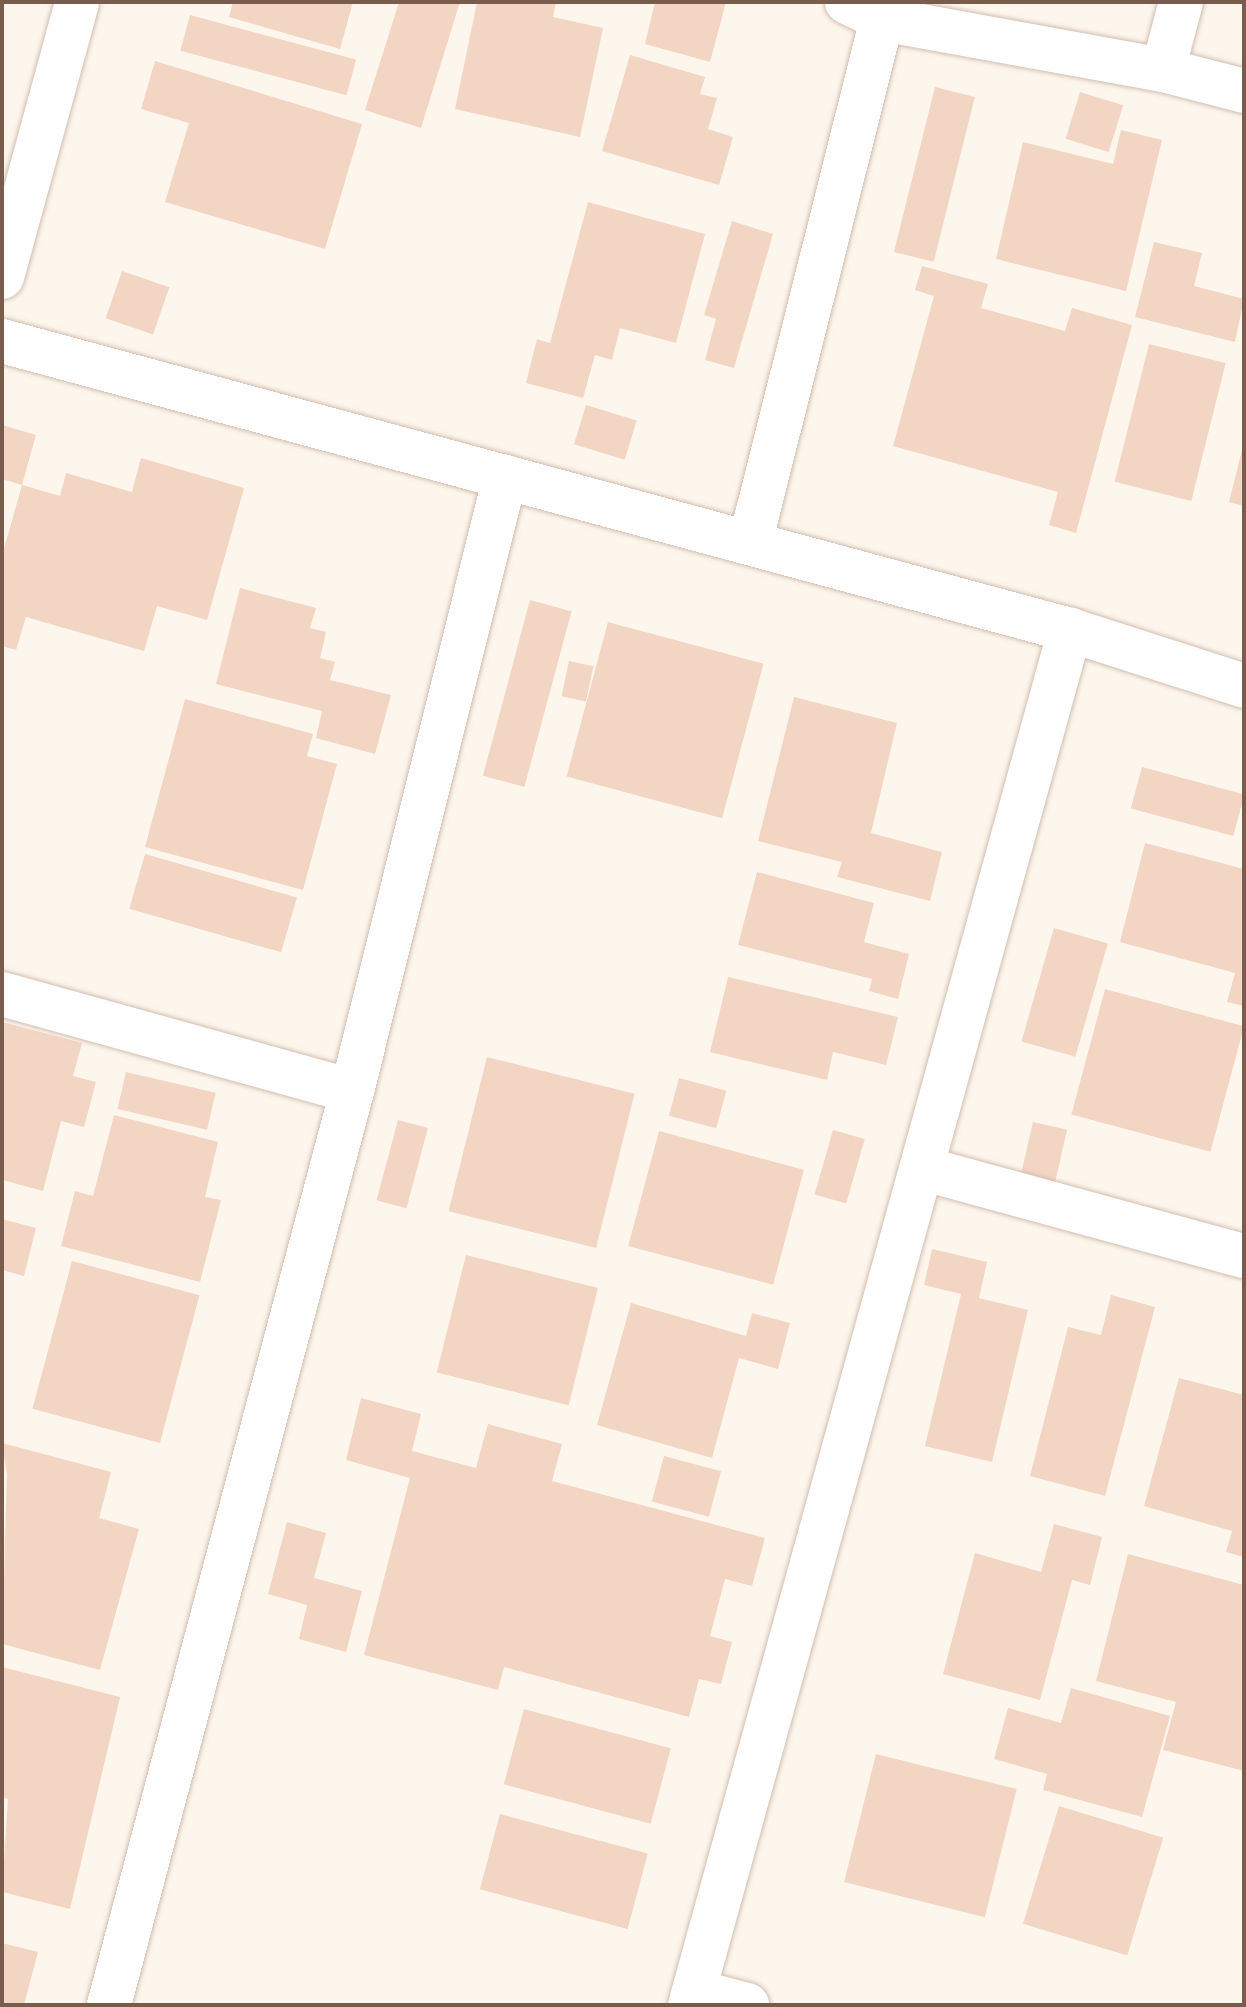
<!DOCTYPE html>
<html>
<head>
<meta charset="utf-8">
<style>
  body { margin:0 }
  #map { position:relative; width:1246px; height:2007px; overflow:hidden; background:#fdf6ec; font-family:Montserrat,sans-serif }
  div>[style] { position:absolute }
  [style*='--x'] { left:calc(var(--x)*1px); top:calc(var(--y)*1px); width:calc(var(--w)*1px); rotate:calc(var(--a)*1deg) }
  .building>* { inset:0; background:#f3d5c3; transform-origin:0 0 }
  .roads { filter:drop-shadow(0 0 2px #d1beb0) drop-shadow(0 0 2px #d1beb0) }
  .minor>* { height:44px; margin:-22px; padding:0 22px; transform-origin:22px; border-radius:22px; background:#fff }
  span { translate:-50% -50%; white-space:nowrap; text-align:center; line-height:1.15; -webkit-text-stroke:7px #fffaf3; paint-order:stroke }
  .frame { position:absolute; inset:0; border:4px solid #7a5c4d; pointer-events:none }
</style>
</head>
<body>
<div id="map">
  <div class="building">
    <div style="clip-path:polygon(233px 2px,353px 2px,340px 49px,229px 17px)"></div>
    <div style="clip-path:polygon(399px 2px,460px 2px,421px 128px,365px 110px)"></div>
    <div style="clip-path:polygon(477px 2px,556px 2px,553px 17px,603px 28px,580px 137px,455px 109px)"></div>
    <div style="clip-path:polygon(655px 2px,726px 2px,710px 62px,645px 44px)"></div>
    <div style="left:190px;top:15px;width:172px;height:37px;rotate:15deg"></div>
    <div style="clip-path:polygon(630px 55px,705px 77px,700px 94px,717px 98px,708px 129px,733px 137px,719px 185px,602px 151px)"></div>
    <div style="clip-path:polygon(155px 61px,362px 124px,325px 249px,165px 202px,189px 123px,141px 109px)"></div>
    <div style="left:935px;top:87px;width:41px;height:170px;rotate:14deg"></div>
    <div style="left:1080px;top:92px;width:45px;height:49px;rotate:17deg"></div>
    <div style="clip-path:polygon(1121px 130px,1162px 140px,1126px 291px,996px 259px,1023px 142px,1113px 164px)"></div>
    <div style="clip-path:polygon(588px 202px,705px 234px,676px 343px,620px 328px,612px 360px,595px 355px,583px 398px,526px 383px,537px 339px,550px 343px)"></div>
    <div style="clip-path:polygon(732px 221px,773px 234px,734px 368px,705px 360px,716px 319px,704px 315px)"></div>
    <div style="clip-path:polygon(1154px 242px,1202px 253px,1194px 286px,1244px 299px,1235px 342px,1135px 317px)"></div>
    <div style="clip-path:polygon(922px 266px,988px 284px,981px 308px,1065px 331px,1072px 308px,1132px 325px,1076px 533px,1049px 525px,1058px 492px,893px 446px,934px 296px,915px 290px)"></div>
    <div style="left:122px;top:271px;width:50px;height:50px;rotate:19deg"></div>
    <div style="left:1149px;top:344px;width:79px;height:142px;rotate:14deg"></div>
    <div style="left:586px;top:405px;width:53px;height:41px;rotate:17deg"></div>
    <div style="clip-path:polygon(2px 425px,36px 435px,22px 485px,60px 496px,66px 473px,132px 492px,141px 458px,244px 488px,207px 620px,157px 606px,144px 651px,26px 617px,16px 650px,2px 646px,2px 556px,22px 485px,2px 479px)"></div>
    <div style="clip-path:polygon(1243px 446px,1244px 446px,1244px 506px,1229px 502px)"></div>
    <div style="clip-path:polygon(240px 588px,316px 608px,310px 628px,326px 632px,320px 658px,335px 662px,330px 680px,391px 695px,375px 754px,316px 738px,322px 711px,216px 684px)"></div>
    <div style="left:530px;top:600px;width:43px;height:182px;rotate:15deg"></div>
    <div style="left:608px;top:622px;width:161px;height:160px;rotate:15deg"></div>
    <div style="left:569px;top:661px;width:25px;height:36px;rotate:12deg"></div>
    <div style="clip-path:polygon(794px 697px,897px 723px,871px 833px,942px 852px,930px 901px,837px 877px,842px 862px,758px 841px)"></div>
    <div style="clip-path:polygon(185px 699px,313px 734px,307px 756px,337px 764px,303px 890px,145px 847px)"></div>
    <div style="left:1142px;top:767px;width:106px;height:43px;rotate:15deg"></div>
    <div style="clip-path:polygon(1145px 843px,1244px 869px,1244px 1006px,1227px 1002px,1235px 973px,1120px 942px)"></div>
    <div style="left:145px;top:854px;width:158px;height:57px;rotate:16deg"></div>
    <div style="clip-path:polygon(757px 872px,874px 903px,864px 942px,909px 954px,898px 999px,869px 991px,872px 979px,738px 945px)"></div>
    <div style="left:1054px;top:928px;width:56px;height:118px;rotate:16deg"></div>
    <div style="clip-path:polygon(728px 977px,898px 1017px,886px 1065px,833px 1052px,827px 1080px,710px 1052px)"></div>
    <div style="left:1105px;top:989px;width:144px;height:130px;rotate:15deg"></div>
    <div style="clip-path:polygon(2px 1022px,82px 1043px,73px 1076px,96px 1082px,84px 1127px,61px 1121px,43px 1191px,2px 1180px)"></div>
    <div style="left:487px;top:1057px;width:152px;height:159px;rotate:14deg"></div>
    <div style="left:126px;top:1072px;width:92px;height:38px;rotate:13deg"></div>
    <div style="left:679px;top:1078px;width:49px;height:39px;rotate:15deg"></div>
    <div style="clip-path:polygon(114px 1115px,218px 1142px,205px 1197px,221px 1200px,200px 1282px,61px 1246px,75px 1191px,93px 1196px)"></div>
    <div style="left:398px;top:1120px;width:31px;height:83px;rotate:15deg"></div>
    <div style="left:1033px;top:1122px;width:35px;height:55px;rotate:13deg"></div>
    <div style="left:833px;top:1130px;width:33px;height:67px;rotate:16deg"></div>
    <div style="left:659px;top:1131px;width:150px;height:119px;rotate:15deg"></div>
    <div style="clip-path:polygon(2px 1219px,36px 1228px,24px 1276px,2px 1270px)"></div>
    <div style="clip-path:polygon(932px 1249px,987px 1262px,979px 1298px,1028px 1310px,992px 1462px,925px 1446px,961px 1294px,924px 1285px)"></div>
    <div style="left:466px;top:1255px;width:136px;height:121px;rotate:14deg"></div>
    <div style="left:72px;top:1261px;width:132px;height:153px;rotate:15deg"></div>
    <div style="clip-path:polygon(1111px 1295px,1155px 1307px,1105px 1496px,1030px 1476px,1068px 1327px,1101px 1335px)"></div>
    <div style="clip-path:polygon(631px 1303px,746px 1336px,752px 1313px,790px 1323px,778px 1369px,739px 1358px,712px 1458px,597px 1425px)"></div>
    <div style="clip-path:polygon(1179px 1378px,1244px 1395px,1244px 1557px,1226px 1552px,1232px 1531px,1144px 1506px)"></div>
    <div style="clip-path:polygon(361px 1398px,421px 1414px,412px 1451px,476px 1468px,488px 1424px,562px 1444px,552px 1481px,765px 1538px,752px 1586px,725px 1579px,710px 1636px,732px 1642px,721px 1684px,699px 1679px,689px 1717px,504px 1667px,498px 1690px,364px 1655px,410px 1478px,346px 1460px)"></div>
    <div style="clip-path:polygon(2px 1443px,111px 1472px,99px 1518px,139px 1529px,100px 1670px,2px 1644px,7px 1475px)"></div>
    <div style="left:664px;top:1456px;width:59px;height:47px;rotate:15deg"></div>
    <div style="clip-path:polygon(287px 1522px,326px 1533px,314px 1578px,362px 1591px,346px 1652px,299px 1639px,307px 1605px,268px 1594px)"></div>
    <div style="clip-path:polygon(1054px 1524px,1102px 1537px,1090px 1585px,1072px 1580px,1040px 1700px,943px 1674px,975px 1553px,1041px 1572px)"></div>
    <div style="clip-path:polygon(1128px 1554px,1244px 1585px,1244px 1771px,1163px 1750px,1176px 1702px,1096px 1681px)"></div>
    <div style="clip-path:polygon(2px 1667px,120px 1697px,70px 1909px,2px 1892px,8px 1799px,2px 1797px)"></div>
    <div style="clip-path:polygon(1071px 1688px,1170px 1716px,1142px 1817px,1043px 1790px,1047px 1774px,994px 1759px,1008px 1708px,1061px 1723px)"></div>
    <div style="left:524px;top:1709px;width:152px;height:78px;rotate:15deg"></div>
    <div style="left:876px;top:1754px;width:145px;height:132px;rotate:14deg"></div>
    <div style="left:1059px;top:1806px;width:109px;height:123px;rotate:17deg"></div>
    <div style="left:500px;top:1814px;width:153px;height:78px;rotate:15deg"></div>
    <div style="clip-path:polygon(2px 1943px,38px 1952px,24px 2005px,2px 2005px)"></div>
  </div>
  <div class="roads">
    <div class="minor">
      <div style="--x:847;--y:2;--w:39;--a:26"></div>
      <div style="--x:882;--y:19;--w:286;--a:10.3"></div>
      <div style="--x:1163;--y:70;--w:84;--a:14.5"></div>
      <div style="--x:1163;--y:70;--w:70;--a:-75.2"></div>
      <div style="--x:2;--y:277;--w:285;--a:-74.7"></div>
      <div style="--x:2;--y:341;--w:1106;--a:15.14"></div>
      <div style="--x:1070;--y:630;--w:183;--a:17.8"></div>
      <div style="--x:750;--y:543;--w:540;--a:-75.86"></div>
      <div style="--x:2;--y:994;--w:363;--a:15.5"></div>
      <div style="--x:925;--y:1169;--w:331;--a:15.3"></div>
      <div style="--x:694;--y:1991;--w:55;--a:14.8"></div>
      <div style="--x:109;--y:2005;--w:946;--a:-75.11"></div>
      <div style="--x:352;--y:1091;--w:633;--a:-76.01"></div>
      <div style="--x:690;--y:2005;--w:1427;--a:-74.55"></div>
    </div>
  </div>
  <div class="frame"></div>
</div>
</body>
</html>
